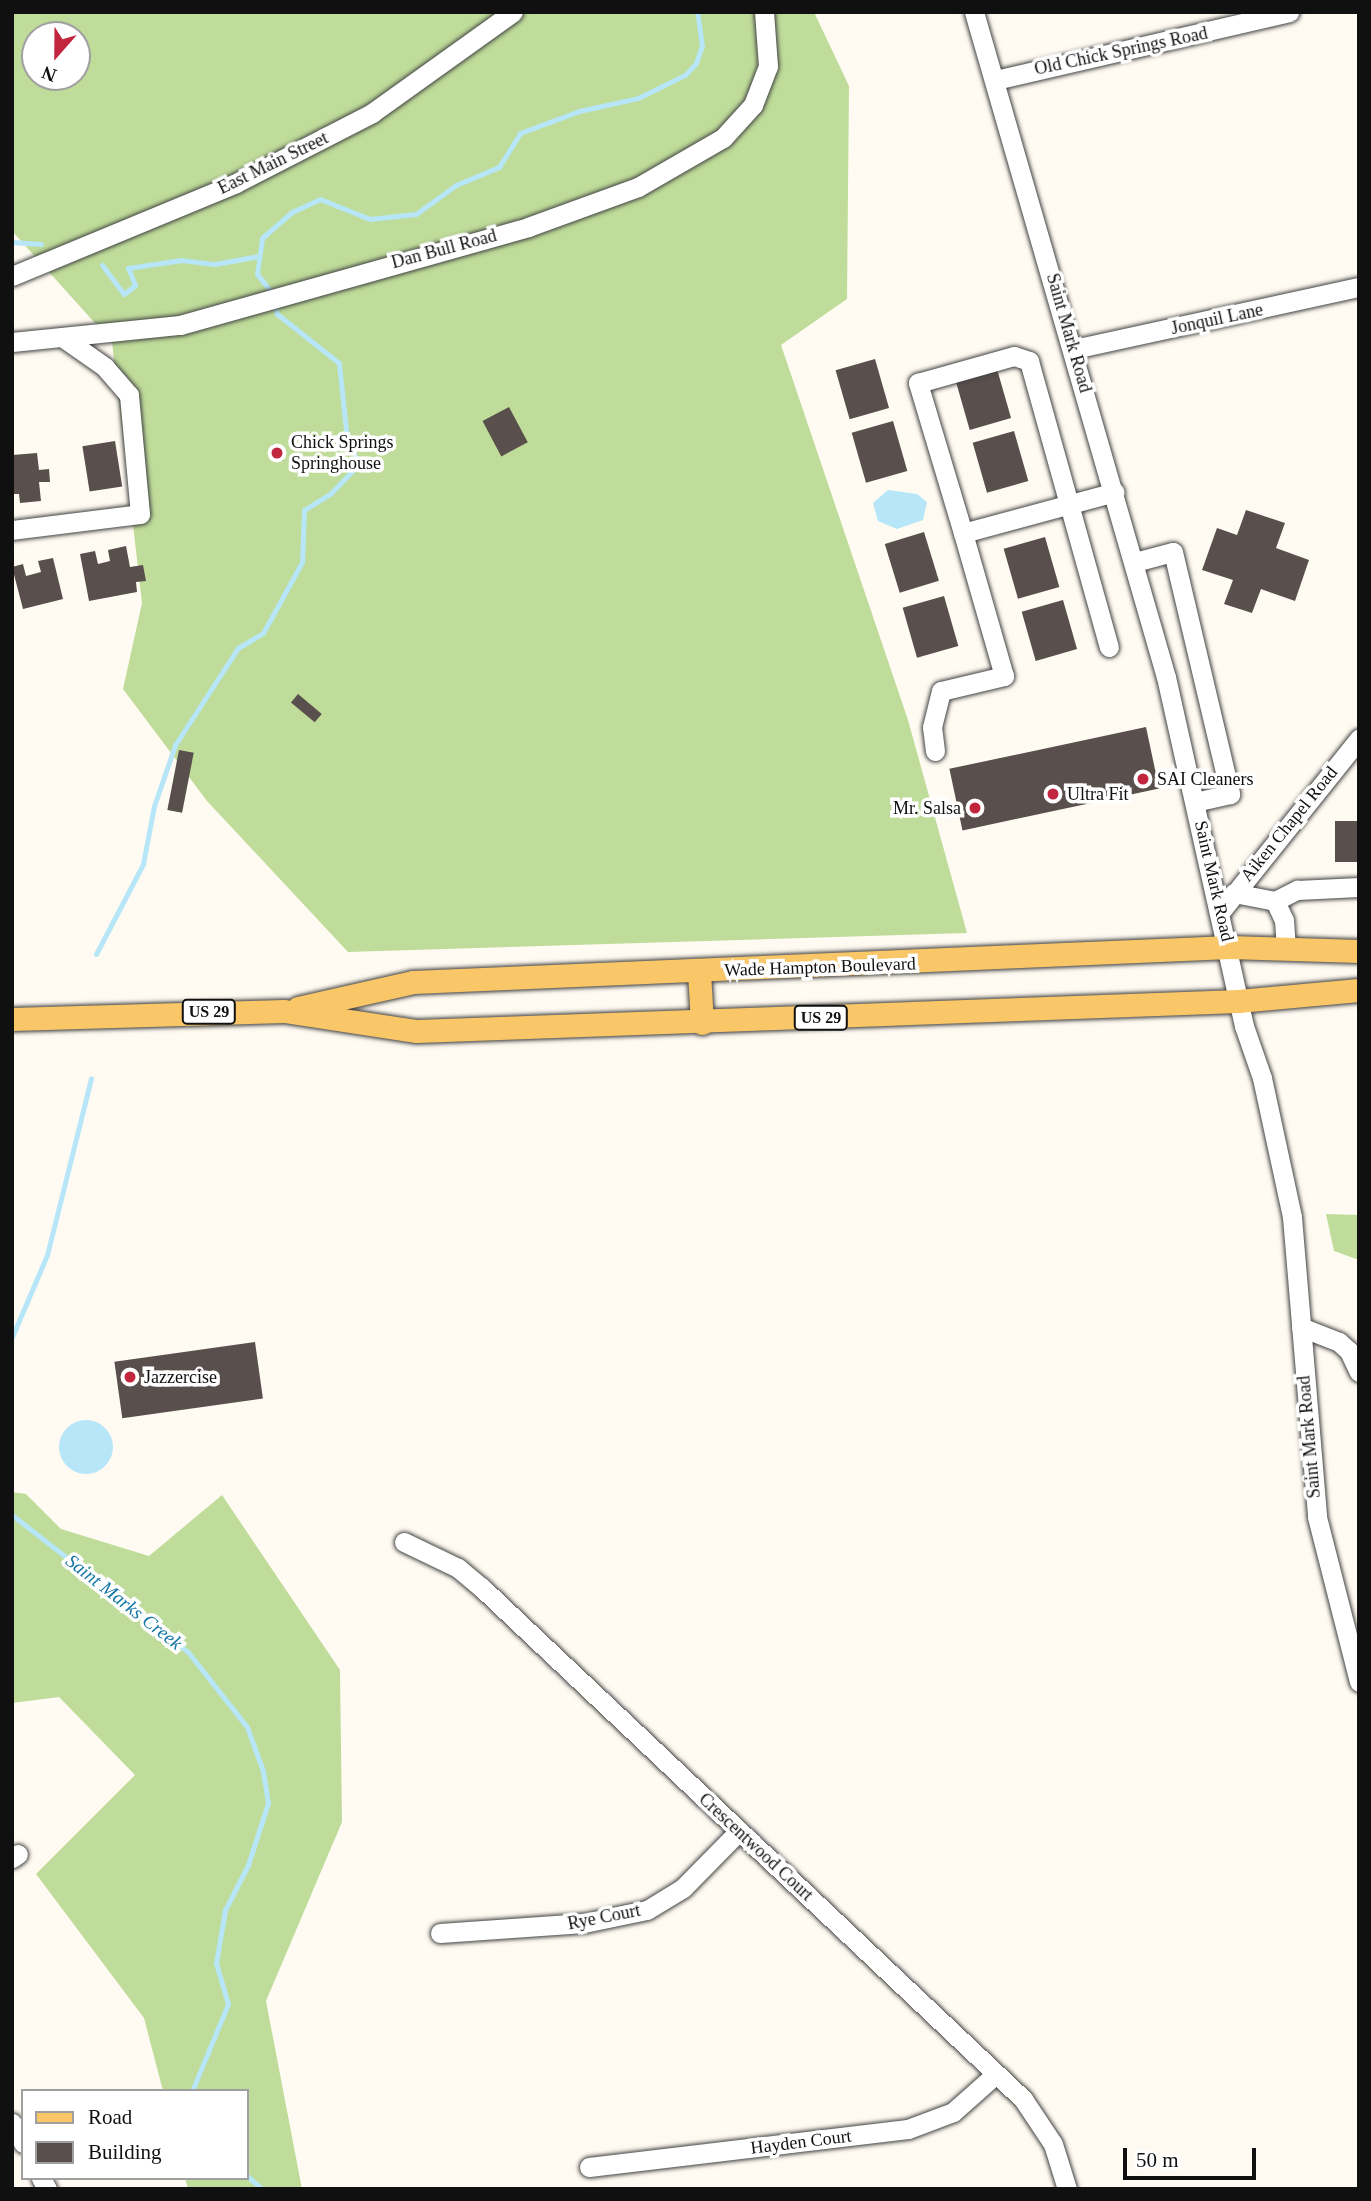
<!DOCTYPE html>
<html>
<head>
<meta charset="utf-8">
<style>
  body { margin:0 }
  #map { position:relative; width:1371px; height:2201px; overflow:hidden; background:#fffbf2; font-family:"Times New Roman",serif }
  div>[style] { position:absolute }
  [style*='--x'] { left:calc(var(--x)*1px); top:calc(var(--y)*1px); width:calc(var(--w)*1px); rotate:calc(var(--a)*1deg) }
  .forest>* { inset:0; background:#bfdc9a }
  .water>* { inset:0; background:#b6e6f7 }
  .round { border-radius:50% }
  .stream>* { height:5px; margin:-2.5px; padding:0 2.5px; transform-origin:2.5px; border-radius:2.5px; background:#b6e6f7 }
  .building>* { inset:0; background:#594f4c; transform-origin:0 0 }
  .roads { filter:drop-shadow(0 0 2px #434343) drop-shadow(0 0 2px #434343) }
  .minor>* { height:19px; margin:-9.5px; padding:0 9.5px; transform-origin:9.5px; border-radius:9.5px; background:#fff }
  .major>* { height:23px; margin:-11.5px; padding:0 11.5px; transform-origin:11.5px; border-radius:11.5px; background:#f9c668 }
  .dots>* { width:19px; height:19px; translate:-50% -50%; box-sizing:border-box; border:4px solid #fff; border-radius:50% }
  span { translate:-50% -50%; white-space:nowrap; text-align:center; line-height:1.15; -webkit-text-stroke:7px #fff; paint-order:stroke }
  .shield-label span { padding:2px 5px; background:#fff; border:2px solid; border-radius:5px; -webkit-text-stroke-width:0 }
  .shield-label { font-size:16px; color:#101010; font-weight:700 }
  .street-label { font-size:18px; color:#101010 }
  .poi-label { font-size:18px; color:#101010 }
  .left { translate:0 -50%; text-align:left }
  .right { translate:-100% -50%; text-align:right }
  .water-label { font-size:19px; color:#1676a4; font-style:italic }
  .frame { position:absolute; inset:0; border:14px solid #101010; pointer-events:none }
  .legend { position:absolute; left:21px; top:2089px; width:228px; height:91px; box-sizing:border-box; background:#fff; border:2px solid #9f9f9f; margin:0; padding:9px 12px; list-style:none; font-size:21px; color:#101010 }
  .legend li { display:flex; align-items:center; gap:14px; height:35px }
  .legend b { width:35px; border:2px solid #9f9f9f }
  .north { position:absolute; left:21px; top:21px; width:70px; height:70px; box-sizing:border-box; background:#fff; border:2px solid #9f9f9f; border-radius:50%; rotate:201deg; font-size:19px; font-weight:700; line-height:28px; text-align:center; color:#101010 }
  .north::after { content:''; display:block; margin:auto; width:24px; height:32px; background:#c2253e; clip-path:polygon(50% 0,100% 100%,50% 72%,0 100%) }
  .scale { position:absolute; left:1123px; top:2148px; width:133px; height:32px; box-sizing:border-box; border:4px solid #101010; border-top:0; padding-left:9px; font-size:21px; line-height:24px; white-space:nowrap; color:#101010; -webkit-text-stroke:5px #fff; paint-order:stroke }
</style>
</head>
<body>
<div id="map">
  <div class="forest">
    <div style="clip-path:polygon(evenodd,12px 12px,814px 12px,849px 86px,847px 299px,781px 345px,908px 720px,967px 933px,348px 952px,207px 801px,123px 689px,142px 603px,112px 342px,12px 231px,12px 12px,35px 35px,77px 35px,77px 77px,35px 77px,35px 35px)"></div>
    <div style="clip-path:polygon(1326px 1214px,1359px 1215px,1359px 1260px,1334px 1251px)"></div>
    <div style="clip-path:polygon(12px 1492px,26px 1494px,61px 1529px,149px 1556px,222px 1495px,340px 1670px,342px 1822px,266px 2001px,302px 2189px,188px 2189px,185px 2178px,247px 2178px,247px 2091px,163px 2091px,144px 2018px,36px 1874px,135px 1775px,59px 1697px,12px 1703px)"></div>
  </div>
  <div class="water">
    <div style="clip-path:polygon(888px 490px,917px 494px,927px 502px,923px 520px,897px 529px,878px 521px,873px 503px)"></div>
    <div class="round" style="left:59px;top:1420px;width:54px;height:54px"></div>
  </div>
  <div class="stream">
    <div style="--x:12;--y:242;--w:29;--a:4"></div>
    <div style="--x:102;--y:265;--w:36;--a:53"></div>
    <div style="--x:124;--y:294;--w:14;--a:-39"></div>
    <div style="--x:135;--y:285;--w:18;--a:-112"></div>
    <div style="--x:128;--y:268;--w:54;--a:-8.6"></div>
    <div style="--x:181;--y:260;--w:34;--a:7"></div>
    <div style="--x:215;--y:264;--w:45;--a:-10.3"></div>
    <div style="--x:272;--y:293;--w:24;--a:-128"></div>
    <div style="--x:257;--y:274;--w:36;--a:-82"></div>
    <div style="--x:262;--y:238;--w:40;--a:-41"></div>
    <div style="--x:292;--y:212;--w:31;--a:-25"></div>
    <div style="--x:320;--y:199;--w:54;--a:21.8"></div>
    <div style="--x:370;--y:219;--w:46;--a:-6.2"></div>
    <div style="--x:416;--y:214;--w:49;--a:-35.9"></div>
    <div style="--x:456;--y:185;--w:47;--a:-22.7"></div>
    <div style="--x:499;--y:167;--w:40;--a:-58"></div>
    <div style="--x:520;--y:133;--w:63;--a:-20.4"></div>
    <div style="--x:579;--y:111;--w:60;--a:-12.4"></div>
    <div style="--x:638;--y:98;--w:52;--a:-26.1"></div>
    <div style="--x:685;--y:75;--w:16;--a:-47"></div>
    <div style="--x:696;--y:63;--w:18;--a:-71"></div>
    <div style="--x:702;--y:46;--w:34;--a:-98"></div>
    <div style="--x:96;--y:954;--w:102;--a:-62.4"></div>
    <div style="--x:143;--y:864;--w:59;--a:-79.3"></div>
    <div style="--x:154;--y:806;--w:65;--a:-71"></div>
    <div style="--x:175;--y:745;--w:116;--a:-57"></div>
    <div style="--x:238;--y:648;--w:29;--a:-31"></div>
    <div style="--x:263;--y:633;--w:81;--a:-61.2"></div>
    <div style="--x:302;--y:562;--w:52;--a:-87.8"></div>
    <div style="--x:304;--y:510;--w:32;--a:-32"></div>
    <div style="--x:331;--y:493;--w:39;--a:-46"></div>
    <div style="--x:358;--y:465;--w:37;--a:-109"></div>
    <div style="--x:346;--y:430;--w:67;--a:-96"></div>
    <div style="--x:339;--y:363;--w:79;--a:-141.7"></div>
    <div style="--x:277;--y:314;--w:11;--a:-105"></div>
    <div style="--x:12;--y:1337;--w:89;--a:-66.9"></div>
    <div style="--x:47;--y:1255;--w:182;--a:-76"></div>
    <div style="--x:12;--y:1515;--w:223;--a:37.9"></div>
    <div style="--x:188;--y:1652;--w:95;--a:51.8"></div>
    <div style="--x:247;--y:1727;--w:47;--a:70"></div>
    <div style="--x:263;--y:1771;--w:32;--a:81"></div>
    <div style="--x:268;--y:1803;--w:65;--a:107.9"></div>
    <div style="--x:248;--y:1865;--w:51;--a:117.1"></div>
    <div style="--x:225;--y:1910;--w:54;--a:99.6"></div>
    <div style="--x:216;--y:1963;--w:43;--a:73.7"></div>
    <div style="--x:228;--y:2004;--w:94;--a:112.5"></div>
    <div style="--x:247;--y:2176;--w:20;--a:41"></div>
  </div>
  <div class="building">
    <div style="left:875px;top:359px;width:51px;height:41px;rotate:74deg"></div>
    <div style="left:997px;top:369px;width:51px;height:43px;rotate:74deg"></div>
    <div style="left:509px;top:407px;width:40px;height:30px;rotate:62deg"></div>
    <div style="left:893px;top:421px;width:52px;height:43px;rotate:74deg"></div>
    <div style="left:1014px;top:431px;width:52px;height:43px;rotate:74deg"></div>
    <div style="left:115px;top:441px;width:46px;height:33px;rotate:81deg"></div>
    <div style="clip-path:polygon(273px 444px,286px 452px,283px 461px,275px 461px,268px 454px)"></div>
    <div style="clip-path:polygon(37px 453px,39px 470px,49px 469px,50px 482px,39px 482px,41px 501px,20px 503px,19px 494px,12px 494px,12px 455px)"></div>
    <div style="clip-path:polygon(1246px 510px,1285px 523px,1276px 548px,1309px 560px,1295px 601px,1261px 589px,1252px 613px,1224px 604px,1233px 580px,1202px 570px,1217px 528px,1237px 535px)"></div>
    <div style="left:924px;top:532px;width:51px;height:41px;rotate:73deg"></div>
    <div style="left:1045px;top:537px;width:52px;height:43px;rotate:74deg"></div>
    <div style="clip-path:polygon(126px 546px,130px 567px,143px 565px,146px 581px,136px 582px,137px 592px,89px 601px,80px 554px,95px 551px,98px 564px,110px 561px,108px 550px)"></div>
    <div style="clip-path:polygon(53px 558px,63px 599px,23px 609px,12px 567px,23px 564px,26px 576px,41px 572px,38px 561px)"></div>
    <div style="left:944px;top:596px;width:52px;height:43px;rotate:74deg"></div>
    <div style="left:1063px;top:600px;width:51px;height:43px;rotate:74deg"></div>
    <div style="left:298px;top:694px;width:31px;height:11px;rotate:40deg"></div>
    <div style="left:1146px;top:727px;width:63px;height:201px;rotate:78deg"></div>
    <div style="left:179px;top:750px;width:15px;height:61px;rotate:11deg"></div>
    <div style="left:1359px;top:821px;width:41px;height:24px;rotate:90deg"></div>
    <div style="left:255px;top:1342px;width:57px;height:142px;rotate:82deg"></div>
  </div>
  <div class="roads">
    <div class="minor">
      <div style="--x:974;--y:12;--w:692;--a:73.9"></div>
      <div style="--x:1166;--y:677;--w:358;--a:77.4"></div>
      <div style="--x:1244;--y:1026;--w:55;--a:70.9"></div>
      <div style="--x:1262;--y:1078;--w:142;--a:77.8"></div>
      <div style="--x:1292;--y:1217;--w:301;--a:85.2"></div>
      <div style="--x:1317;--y:1517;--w:170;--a:75.7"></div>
      <div style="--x:995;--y:80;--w:302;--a:-13"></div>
      <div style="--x:12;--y:276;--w:243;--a:-22.5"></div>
      <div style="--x:236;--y:183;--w:153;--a:-27.2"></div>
      <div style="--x:372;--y:113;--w:173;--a:-35.6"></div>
      <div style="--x:12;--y:342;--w:169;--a:-5.8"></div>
      <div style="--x:180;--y:325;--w:362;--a:-15.7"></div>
      <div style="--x:528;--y:227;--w:117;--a:-20"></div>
      <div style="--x:638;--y:187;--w:98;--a:-30"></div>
      <div style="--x:723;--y:138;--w:45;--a:-47.7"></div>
      <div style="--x:753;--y:105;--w:42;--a:-69"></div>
      <div style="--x:768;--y:66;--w:54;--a:-94.2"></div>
      <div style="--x:1074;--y:349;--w:292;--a:-12.3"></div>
      <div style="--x:12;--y:530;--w:129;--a:-7.1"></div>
      <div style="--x:140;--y:514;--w:120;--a:-95.3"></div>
      <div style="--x:129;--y:395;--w:37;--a:-131"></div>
      <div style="--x:105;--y:367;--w:49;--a:-145"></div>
      <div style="--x:963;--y:533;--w:157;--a:-106.7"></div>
      <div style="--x:918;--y:383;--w:100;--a:-15.7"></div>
      <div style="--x:1014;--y:356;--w:16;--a:18"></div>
      <div style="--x:1029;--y:361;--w:297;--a:74.4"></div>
      <div style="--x:1135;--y:562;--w:39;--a:-15"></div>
      <div style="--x:1173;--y:552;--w:249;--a:76.7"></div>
      <div style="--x:1230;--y:794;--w:36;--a:167"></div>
      <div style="--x:935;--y:751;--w:24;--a:-97"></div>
      <div style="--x:932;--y:727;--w:37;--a:-76"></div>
      <div style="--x:941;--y:691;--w:65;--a:-13.4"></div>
      <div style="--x:1004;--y:676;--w:149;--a:-106"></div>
      <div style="--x:963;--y:533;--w:157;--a:-15.1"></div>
      <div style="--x:1234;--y:893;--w:42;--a:11"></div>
      <div style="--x:1275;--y:901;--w:21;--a:65"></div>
      <div style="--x:1284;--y:920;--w:29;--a:86"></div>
      <div style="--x:1275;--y:901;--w:25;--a:-27"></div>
      <div style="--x:1297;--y:890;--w:62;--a:-2.8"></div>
      <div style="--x:1221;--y:911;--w:221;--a:-51.3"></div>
      <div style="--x:1301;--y:1327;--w:41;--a:21.5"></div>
      <div style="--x:1339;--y:1342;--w:13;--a:42"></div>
      <div style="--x:1349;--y:1351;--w:23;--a:65"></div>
      <div style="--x:404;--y:1542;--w:60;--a:25.7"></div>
      <div style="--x:458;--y:1568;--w:30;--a:40"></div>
      <div style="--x:481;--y:1587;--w:746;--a:43.37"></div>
      <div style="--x:1023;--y:2099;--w:54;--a:56.3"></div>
      <div style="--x:1053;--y:2144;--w:47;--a:72.7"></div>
      <div style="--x:12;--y:1858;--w:7;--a:-34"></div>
      <div style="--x:440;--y:1933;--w:144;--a:-4"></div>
      <div style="--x:584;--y:1923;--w:64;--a:-11.7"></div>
      <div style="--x:647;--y:1910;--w:42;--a:-31.4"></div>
      <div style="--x:683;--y:1888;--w:80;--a:-45.5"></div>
      <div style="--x:12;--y:2123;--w:23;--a:61"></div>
      <div style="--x:589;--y:2167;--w:321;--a:-6.8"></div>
      <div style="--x:908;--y:2129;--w:48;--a:-20.7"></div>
      <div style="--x:953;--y:2112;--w:57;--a:-41.5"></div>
      <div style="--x:41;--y:2178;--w:13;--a:61"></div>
    </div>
    <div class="major">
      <div style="--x:699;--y:972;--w:51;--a:86.6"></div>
      <div style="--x:298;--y:1008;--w:118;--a:-12.7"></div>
      <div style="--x:413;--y:982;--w:817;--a:-2.46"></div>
      <div style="--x:1229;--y:947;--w:130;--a:1.8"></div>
      <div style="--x:12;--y:1019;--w:272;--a:-1.7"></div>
      <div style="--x:284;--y:1011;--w:134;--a:8.6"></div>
      <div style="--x:417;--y:1031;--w:822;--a:-2.09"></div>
      <div style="--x:1238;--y:1001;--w:121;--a:-5.2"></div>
    </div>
  </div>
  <div class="dots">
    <div style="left:277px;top:453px;background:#c2253e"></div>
    <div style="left:1143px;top:779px;background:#c2253e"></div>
    <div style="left:1053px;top:794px;background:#c2253e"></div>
    <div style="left:975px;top:808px;background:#c2253e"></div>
    <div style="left:130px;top:1377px;background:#c2253e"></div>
  </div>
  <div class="shield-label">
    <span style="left:209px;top:1012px">US 29</span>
    <span style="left:821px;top:1018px">US 29</span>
  </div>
  <div class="street-label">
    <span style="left:1121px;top:51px;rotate:-12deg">Old Chick Springs Road</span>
    <span style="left:273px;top:163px;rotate:-26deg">East Main Street</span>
    <span style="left:444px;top:249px;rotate:-15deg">Dan Bull Road</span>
    <span style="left:1217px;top:319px;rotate:-12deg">Jonquil Lane</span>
    <span style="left:1069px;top:333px;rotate:74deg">Saint Mark Road</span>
    <span style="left:1289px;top:824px;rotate:-51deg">Aiken Chapel Road</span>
    <span style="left:1214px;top:881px;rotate:77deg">Saint Mark Road</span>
    <span style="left:820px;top:967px;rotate:-2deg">Wade Hampton Boulevard</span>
    <span style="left:1309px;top:1437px;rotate:-95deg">Saint Mark Road</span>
    <span style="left:756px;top:1847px;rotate:43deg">Crescentwood Court</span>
    <span style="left:604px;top:1917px;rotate:-11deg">Rye Court</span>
    <span style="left:801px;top:2142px;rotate:-7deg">Hayden Court</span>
  </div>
  <div class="poi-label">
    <span class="left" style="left:291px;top:453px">Chick Springs<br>Springhouse</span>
    <span class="left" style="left:1157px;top:779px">SAI Cleaners</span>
    <span class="left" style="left:1067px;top:794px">Ultra Fit</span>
    <span class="right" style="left:961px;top:808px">Mr. Salsa</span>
    <span class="left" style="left:144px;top:1377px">Jazzercise</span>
  </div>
  <div class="water-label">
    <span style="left:124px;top:1602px;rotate:38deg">Saint Marks Creek</span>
  </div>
  <div class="frame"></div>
  <ul class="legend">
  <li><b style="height:9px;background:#f9c668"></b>Road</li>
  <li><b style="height:19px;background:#594f4c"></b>Building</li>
  </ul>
  <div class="north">N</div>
  <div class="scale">50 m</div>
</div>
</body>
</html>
